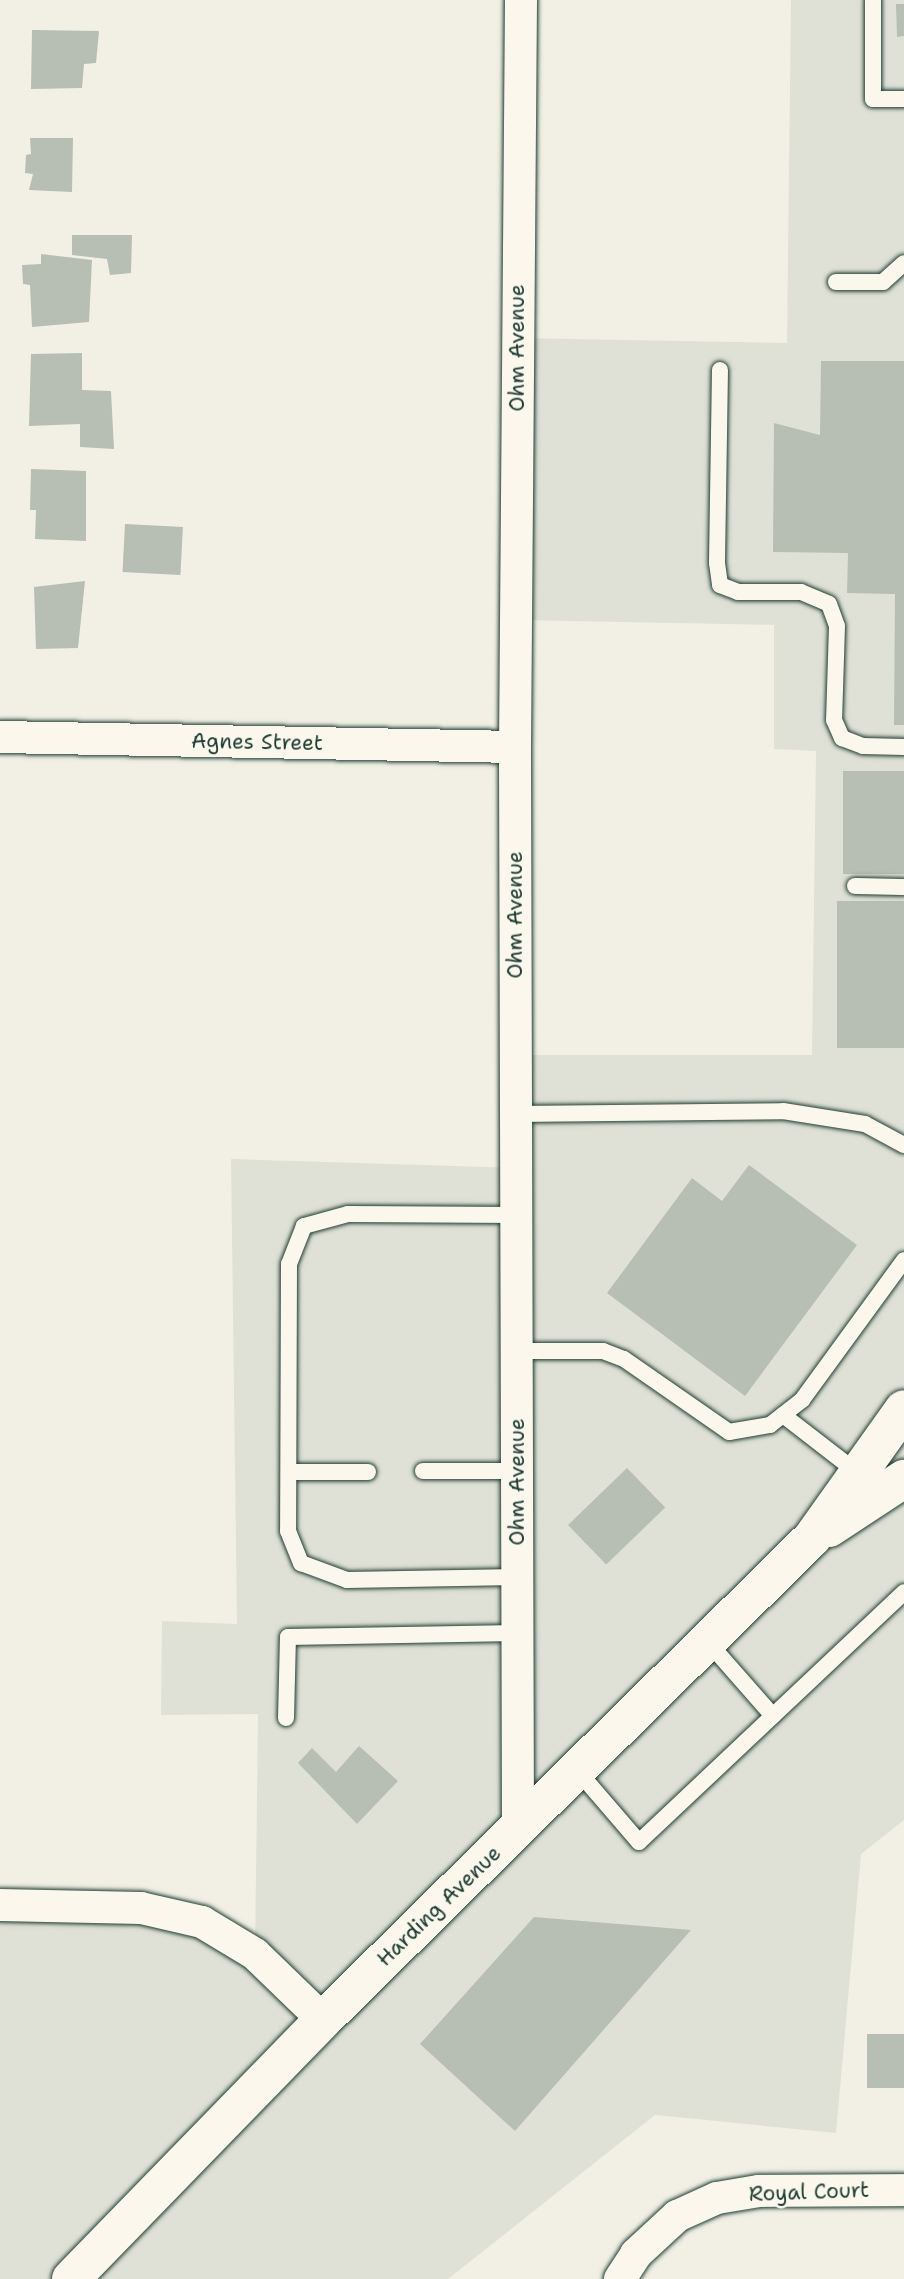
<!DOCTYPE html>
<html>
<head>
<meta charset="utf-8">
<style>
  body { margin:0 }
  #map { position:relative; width:904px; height:2279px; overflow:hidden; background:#f2f0e5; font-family:"Shantell Sans",sans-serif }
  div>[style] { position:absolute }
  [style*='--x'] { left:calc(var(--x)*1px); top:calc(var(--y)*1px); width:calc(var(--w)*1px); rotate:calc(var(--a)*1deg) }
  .built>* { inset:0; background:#e0e1d6 }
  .building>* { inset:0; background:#b7beb3; transform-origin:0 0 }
  .roads { filter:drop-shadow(0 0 2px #1f3d34) drop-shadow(0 0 2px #1f3d34) }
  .service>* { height:16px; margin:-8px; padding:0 8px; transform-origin:8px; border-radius:8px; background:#fbf7ec }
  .minor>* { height:32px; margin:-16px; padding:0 16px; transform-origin:16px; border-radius:16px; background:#fbf7ec }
  .secondary>* { height:38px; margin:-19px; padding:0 19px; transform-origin:19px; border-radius:19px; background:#fbf7ec }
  span { translate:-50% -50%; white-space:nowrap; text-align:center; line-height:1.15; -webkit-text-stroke:5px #fbf7ec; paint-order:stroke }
  .street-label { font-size:21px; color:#1f3d34 }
</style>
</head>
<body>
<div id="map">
  <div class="built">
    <div style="clip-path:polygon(791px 0,904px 0,904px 1820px,861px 1854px,836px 2133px,655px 2115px,448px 2279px,0 2279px,0 1905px,141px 1908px,255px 1954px,258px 1714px,161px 1715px,162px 1621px,237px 1624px,231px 1159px,515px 1168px,515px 1055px,812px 1055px,816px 751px,774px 749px,774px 625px,516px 620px,517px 338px,787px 343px)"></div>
  </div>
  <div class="building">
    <div style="clip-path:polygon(896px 4px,904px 4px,904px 36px,897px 37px)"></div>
    <div style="clip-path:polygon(32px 30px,99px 31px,96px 63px,84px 64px,82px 88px,31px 89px)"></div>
    <div style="clip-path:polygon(30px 138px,73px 138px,72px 192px,29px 190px,33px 174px,25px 173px,26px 155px,31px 154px)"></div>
    <div style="clip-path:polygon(72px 235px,132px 235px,131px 273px,110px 275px,107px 259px,72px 255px)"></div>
    <div style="clip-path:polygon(41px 254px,92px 260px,89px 322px,32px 327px,30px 285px,23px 284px,22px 265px,41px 264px)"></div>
    <div style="clip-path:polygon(82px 353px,82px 390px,111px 391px,114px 449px,80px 447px,80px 424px,29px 426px,31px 354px)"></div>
    <div style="clip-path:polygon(821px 361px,904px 361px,904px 725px,894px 725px,895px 594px,847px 593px,848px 553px,773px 552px,774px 423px,820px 435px)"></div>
    <div style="clip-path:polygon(31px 469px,86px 471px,86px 541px,35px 539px,36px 510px,30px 510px)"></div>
    <div style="left:125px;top:524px;width:58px;height:48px;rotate:3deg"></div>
    <div style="clip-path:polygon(85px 581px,78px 648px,36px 649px,34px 587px)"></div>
    <div style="left:904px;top:771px;width:103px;height:61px;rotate:90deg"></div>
    <div style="left:837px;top:901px;width:67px;height:147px"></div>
    <div style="clip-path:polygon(749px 1165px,857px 1245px,745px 1396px,607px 1293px,692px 1178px,722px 1201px)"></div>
    <div style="left:627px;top:1468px;width:55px;height:82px;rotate:46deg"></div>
    <div style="clip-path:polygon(359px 1746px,398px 1781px,357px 1824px,298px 1763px,312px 1748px,336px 1772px)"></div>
    <div style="clip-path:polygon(534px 1917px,691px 1930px,515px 2131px,420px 2044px)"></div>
    <div style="left:867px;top:2034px;width:37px;height:54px"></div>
  </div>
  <div class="roads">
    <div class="service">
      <div style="--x:873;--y:0;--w:99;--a:90"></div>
      <div style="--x:873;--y:99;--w:31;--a:0"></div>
      <div style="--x:836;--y:282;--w:47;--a:0"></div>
      <div style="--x:883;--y:282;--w:28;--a:-42"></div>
      <div style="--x:720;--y:370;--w:193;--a:90.9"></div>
      <div style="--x:717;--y:563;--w:22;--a:82"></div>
      <div style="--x:720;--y:585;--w:19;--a:21"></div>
      <div style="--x:738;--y:592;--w:63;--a:0"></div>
      <div style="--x:801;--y:592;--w:30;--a:23"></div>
      <div style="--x:829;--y:604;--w:23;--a:70"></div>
      <div style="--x:837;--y:626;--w:94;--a:91.8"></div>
      <div style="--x:834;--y:720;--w:20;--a:66"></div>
      <div style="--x:842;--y:738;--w:22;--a:21"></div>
      <div style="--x:863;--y:746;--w:41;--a:1.4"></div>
      <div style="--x:855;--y:886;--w:49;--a:1.2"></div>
      <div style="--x:516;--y:1114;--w:267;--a:-0.6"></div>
      <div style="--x:783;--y:1111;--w:83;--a:9"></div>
      <div style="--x:865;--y:1124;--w:44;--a:28.3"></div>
      <div style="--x:516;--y:1215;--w:168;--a:-179.7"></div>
      <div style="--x:348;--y:1214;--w:46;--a:164.7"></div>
      <div style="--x:304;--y:1226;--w:41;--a:111.5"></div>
      <div style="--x:289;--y:1264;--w:267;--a:90.2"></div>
      <div style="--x:288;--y:1531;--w:35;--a:68"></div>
      <div style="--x:301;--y:1563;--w:49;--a:20.3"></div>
      <div style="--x:347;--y:1580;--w:170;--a:-1"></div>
      <div style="--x:517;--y:1351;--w:86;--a:0"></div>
      <div style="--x:603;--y:1351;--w:22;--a:21"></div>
      <div style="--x:624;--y:1359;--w:128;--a:34.8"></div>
      <div style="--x:729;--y:1432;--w:42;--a:-9.7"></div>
      <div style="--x:770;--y:1425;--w:41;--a:-38"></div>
      <div style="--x:802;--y:1400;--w:173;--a:-53.9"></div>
      <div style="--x:783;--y:1415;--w:95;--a:37.7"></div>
      <div style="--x:423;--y:1471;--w:93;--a:0"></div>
      <div style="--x:289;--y:1472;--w:79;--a:0"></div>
      <div style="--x:708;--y:1642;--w:98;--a:48.7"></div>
      <div style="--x:286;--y:1718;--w:81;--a:-88.6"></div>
      <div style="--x:288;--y:1637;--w:229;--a:-1"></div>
      <div style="--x:577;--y:1770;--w:95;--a:49.3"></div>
      <div style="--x:639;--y:1842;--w:364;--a:-43.3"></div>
    </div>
    <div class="minor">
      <div style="--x:0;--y:737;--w:515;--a:1.11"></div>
      <div style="--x:518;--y:1829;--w:1082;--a:-90.16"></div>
      <div style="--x:515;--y:747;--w:747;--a:-89.54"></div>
      <div style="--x:0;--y:1905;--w:141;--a:1.2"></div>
      <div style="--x:141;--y:1908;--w:63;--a:12.9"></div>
      <div style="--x:202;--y:1922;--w:62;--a:31.1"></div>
      <div style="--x:255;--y:1954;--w:95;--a:44.1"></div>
      <div style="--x:620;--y:2279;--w:30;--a:-57"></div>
      <div style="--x:636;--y:2254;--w:56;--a:-42.8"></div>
      <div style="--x:677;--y:2216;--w:44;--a:-24.2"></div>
      <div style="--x:717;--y:2198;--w:43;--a:-9.5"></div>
      <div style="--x:759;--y:2191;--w:145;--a:-0.4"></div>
    </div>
    <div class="secondary">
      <div style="--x:829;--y:1528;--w:90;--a:-33.2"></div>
      <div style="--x:71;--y:2279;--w:361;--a:-45.8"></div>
      <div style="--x:323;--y:2020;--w:687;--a:-44.59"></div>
      <div style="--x:812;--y:1538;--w:158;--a:-54.5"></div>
    </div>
  </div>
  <div class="street-label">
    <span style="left:517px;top:348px;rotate:-90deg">Ohm Avenue</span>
    <span style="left:257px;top:742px;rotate:1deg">Agnes Street</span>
    <span style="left:515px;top:915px;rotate:-90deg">Ohm Avenue</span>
    <span style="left:517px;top:1482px;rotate:-90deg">Ohm Avenue</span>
    <span style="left:439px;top:1906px;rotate:-44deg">Harding Avenue</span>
    <span style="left:809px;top:2192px;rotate:-2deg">Royal Court</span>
  </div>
</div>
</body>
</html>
